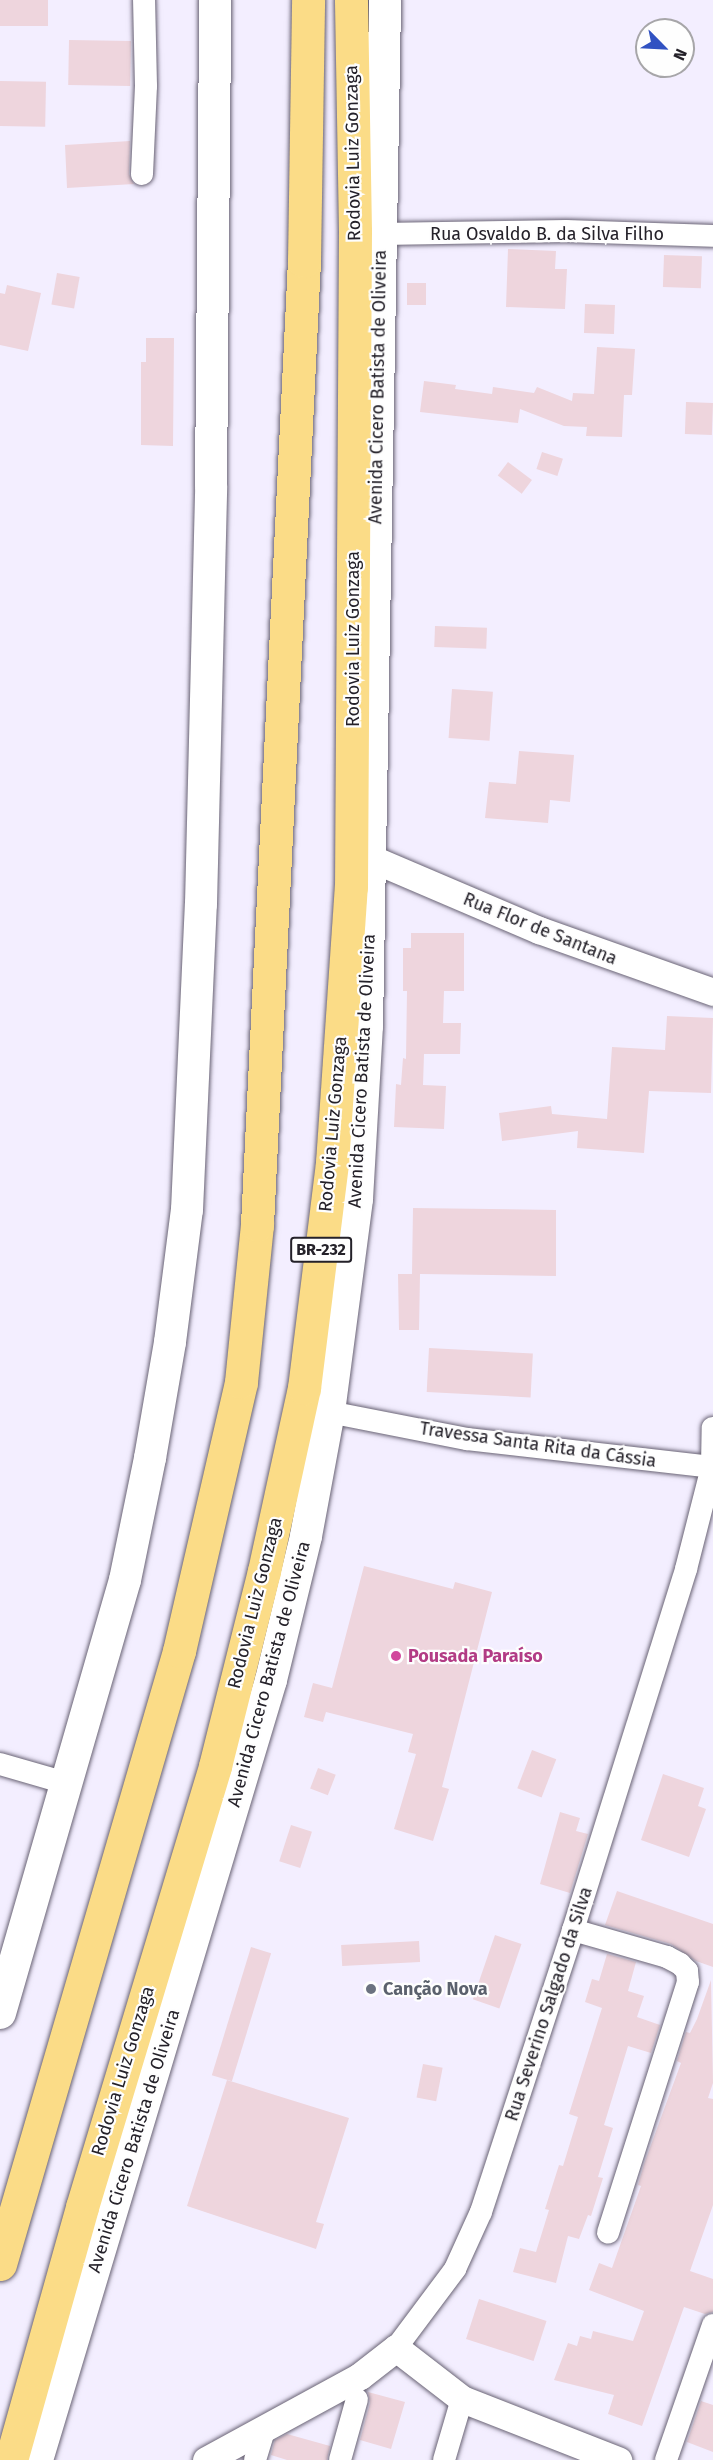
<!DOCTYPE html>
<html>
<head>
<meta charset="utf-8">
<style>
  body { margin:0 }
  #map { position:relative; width:713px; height:2460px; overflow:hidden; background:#f3eeff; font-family:"Fira Sans",sans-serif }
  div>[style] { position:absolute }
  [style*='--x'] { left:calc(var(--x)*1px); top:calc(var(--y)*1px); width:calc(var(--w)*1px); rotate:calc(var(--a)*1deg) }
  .building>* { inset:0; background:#eed5dd; transform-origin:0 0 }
  .roads { filter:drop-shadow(0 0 2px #696375) drop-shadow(0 0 2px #696375) }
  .minor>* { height:22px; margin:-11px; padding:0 11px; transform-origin:11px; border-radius:11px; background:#fff }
  .tertiary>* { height:27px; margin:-13.5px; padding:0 13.5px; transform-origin:13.5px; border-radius:13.5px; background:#fff }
  .secondary>* { height:32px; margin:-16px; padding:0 16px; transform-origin:16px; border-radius:16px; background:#fff }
  .trunk>* { height:33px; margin:-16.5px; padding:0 16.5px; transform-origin:16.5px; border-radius:16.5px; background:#fbdc87 }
  .dots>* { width:16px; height:16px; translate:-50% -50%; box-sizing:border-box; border:3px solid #fefefe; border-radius:50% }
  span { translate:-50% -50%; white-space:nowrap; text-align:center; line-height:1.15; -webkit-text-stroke:4.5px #fefefe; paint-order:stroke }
  .shield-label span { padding:2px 4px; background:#fefefe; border:2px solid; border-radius:4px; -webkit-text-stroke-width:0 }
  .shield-label { font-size:16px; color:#242129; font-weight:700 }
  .street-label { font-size:18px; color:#242129 }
  .hotel-label { font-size:18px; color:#b23c85; font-weight:700 }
  .left { translate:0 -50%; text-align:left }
  .worship-label { font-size:18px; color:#5b616d; font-weight:700 }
  .north { position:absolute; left:635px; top:18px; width:60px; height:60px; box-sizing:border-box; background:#fefefe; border:2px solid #a7a6a9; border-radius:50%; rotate:114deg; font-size:16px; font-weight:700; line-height:24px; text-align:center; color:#242129 }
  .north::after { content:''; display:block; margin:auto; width:21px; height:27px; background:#3152c2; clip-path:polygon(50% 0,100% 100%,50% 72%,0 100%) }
</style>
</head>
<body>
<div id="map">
  <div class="building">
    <div style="left:0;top:0;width:48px;height:26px"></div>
    <div style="left:69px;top:40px;width:62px;height:45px;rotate:1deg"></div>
    <div style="left:0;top:81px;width:46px;height:45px;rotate:1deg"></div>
    <div style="clip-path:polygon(130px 141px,129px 174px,134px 184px,67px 188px,65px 145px)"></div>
    <div style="clip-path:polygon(508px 249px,556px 251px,555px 269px,567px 269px,565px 309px,506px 307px)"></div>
    <div style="left:664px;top:255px;width:38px;height:32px;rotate:2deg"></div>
    <div style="left:57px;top:273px;width:23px;height:32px;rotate:10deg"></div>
    <div style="left:407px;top:283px;width:19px;height:22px"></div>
    <div style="clip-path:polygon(7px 285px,41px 293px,28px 351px,0 345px,0 293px,5px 294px)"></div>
    <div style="left:585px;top:304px;width:30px;height:29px;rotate:2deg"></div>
    <div style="clip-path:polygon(146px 338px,174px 338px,173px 446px,141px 445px,141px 362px,146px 362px)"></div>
    <div style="clip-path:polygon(597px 347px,635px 349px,632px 395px,624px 395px,622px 437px,586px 436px,587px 427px,564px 426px,520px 409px,518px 423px,420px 412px,424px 381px,456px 385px,455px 389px,492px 394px,493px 387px,534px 393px,537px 387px,572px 401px,573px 393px,594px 394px)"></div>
    <div style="left:686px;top:402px;width:27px;height:32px;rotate:2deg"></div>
    <div style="left:542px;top:452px;width:22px;height:18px;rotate:18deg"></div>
    <div style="left:508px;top:462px;width:30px;height:17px;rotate:37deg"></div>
    <div style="left:435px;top:626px;width:52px;height:21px;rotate:2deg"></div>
    <div style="left:452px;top:689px;width:41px;height:49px;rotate:4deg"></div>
    <div style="clip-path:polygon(519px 751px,574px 755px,570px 802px,550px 800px,548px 823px,485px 818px,489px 782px,516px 784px)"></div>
    <div style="clip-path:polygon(411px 933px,464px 933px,464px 991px,444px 991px,443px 1023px,461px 1023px,460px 1054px,424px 1054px,423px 1085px,446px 1086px,444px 1129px,394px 1127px,396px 1084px,401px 1085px,403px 1058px,406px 1059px,407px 991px,403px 991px,403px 948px,411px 948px)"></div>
    <div style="clip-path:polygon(667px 1016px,713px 1018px,711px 1093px,649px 1091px,644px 1153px,577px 1148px,578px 1131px,502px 1141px,499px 1113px,551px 1106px,552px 1114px,607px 1119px,612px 1047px,665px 1050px)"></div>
    <div style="clip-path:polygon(413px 1208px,556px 1210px,556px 1276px,420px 1274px,419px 1330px,399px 1330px,398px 1274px,412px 1274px)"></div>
    <div style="left:429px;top:1348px;width:104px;height:44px;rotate:3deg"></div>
    <div style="clip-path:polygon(364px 1566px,453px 1589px,455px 1582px,492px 1592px,442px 1787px,449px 1789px,433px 1841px,394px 1829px,416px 1754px,408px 1752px,413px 1734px,326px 1712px,323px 1722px,304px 1717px,313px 1683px,332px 1688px)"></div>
    <div style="left:532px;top:1750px;width:26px;height:41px;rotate:21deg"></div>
    <div style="left:318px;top:1768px;width:19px;height:22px;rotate:21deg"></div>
    <div style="clip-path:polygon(663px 1774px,704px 1788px,698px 1806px,706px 1809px,689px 1857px,641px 1840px)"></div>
    <div style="clip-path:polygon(560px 1812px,580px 1818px,576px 1831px,588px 1834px,570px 1893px,540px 1884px)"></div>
    <div style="left:291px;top:1825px;width:22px;height:38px;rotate:18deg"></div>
    <div style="clip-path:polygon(617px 1891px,713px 1924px,713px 1967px,696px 1961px,671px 1944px,605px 1925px)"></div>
    <div style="left:495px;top:1935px;width:28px;height:68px;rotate:19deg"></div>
    <div style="left:419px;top:1941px;width:21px;height:78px;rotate:87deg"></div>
    <div style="left:251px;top:1947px;width:21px;height:134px;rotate:17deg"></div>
    <div style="clip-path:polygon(607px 1954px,636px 1962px,628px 1991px,644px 1996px,637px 2017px,660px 2025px,651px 2053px,628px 2046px,604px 2125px,613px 2128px,598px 2177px,603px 2178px,591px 2216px,588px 2215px,579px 2239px,568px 2236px,556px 2283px,513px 2272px,520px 2248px,536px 2252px,549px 2210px,545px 2209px,559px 2165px,563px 2166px,578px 2117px,569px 2114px,602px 2008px,585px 2002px,592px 1979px,599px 1981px)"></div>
    <div style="clip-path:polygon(711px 1980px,713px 2083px,708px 2098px,713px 2099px,713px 2205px,690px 2271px,713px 2279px,713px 2312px,705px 2314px,684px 2307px,642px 2426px,608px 2414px,614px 2395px,554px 2380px,568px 2343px,577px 2346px,580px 2336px,591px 2339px,593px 2331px,633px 2341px,644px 2311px,589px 2290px,599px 2263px,612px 2268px,641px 2186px,638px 2185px,644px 2164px,681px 2063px,677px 2061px,686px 2032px,690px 2033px,697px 2019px)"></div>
    <div style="left:423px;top:2064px;width:20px;height:34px;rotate:11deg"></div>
    <div style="clip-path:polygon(227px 2080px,349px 2118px,316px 2222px,324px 2224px,316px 2249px,187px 2206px)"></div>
    <div style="left:479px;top:2299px;width:71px;height:42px;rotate:18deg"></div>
    <div style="clip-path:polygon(368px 2392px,405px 2402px,391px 2449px,360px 2440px,370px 2403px)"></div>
    <div style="clip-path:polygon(701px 2401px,713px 2405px,713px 2452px,687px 2442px)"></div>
    <div style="clip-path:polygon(287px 2434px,330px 2446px,327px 2460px,287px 2460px,271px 2455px,275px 2440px)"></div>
  </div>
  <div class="roads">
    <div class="minor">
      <div style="--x:142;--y:174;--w:88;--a:-87.4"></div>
      <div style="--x:146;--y:86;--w:86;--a:-91.3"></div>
      <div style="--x:381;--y:234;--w:185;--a:-0.9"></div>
      <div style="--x:566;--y:231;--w:147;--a:1.9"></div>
      <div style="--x:329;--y:1412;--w:141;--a:11.1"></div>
      <div style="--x:467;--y:1439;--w:248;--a:6.5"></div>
      <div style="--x:0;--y:1764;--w:69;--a:16.1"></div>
      <div style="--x:573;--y:1930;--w:98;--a:16"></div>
      <div style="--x:667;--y:1957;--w:15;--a:28"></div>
      <div style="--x:680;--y:1964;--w:10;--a:45"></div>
      <div style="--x:687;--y:1971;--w:11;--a:85"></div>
      <div style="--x:688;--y:1982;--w:263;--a:107.7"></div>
      <div style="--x:396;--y:2348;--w:99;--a:-53.2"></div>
      <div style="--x:455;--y:2269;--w:63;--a:-65.5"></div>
      <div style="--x:481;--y:2212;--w:297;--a:-71.9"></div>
      <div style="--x:573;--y:1930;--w:378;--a:-72.6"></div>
      <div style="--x:686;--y:1569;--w:105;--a:-75.7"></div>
      <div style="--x:712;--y:1467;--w:39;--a:-89"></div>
      <div style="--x:255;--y:2460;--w:34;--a:-73"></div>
      <div style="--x:340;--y:2460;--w:63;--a:-74.4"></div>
      <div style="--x:444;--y:2460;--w:64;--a:-73.6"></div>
      <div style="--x:666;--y:2460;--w:143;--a:-70.8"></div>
    </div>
    <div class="tertiary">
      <div style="--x:370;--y:858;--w:184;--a:23.1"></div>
      <div style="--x:539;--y:930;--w:185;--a:19.6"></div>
      <div style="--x:206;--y:2460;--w:175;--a:-28.6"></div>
      <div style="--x:360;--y:2376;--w:46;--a:-37.9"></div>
      <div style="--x:396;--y:2348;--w:83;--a:37.7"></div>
      <div style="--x:462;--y:2399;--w:168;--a:21.4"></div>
    </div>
    <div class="secondary">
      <div style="--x:0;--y:2013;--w:451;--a:-73.9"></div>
      <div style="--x:125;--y:1580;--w:125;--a:-78.4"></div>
      <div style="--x:150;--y:1458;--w:118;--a:-80.2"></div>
      <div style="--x:170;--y:1342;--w:133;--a:-82.7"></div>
      <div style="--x:187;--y:1210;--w:306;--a:-87.4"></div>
      <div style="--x:201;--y:904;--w:418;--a:-88.6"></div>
      <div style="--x:211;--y:486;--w:486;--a:-89.5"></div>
      <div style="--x:37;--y:2460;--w:814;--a:-73.3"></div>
      <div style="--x:271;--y:1680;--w:148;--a:-76.3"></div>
      <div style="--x:306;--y:1536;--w:126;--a:-79.5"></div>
      <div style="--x:329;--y:1412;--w:215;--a:-82.5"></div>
      <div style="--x:357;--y:1199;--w:173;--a:-86.7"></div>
      <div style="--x:367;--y:1026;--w:1026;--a:-88.99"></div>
    </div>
    <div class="trunk">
      <div style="--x:0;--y:2264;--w:639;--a:-73.72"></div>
      <div style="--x:179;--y:1651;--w:276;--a:-77"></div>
      <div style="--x:241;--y:1382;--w:158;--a:-84.2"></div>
      <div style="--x:257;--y:1225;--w:965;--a:-87.21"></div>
      <div style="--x:304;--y:261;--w:261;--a:-89.1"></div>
      <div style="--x:11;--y:2460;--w:263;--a:-74.3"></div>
      <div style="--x:82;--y:2207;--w:461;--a:-73.2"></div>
      <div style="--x:215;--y:1766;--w:201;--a:-75.9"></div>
      <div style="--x:264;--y:1571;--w:187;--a:-77.7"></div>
      <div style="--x:304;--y:1388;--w:227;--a:-82.9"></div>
      <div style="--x:332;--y:1163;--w:277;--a:-86.1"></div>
      <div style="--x:351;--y:887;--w:656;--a:-89.65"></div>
      <div style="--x:355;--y:231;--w:231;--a:-91"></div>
    </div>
  </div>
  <div class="dots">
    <div style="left:396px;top:1656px;background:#d1479c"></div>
    <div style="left:371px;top:1989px;background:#6b7280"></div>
  </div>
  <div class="shield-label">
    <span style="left:321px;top:1250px">BR-232</span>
  </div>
  <div class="street-label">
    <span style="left:353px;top:153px;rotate:-91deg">Rodovia Luiz Gonzaga</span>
    <span style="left:547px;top:234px">Rua Osvaldo B. da Silva Filho</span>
    <span style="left:378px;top:387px;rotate:-89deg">Avenida Cicero Batista de Oliveira</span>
    <span style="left:353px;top:639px;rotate:-90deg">Rodovia Luiz Gonzaga</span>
    <span style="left:540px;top:929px;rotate:22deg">Rua Flor de Santana</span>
    <span style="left:362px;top:1071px;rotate:-87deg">Avenida Cicero Batista de Oliveira</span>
    <span style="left:333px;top:1124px;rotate:-85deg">Rodovia Luiz Gonzaga</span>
    <span style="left:538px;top:1445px;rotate:8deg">Travessa Santa Rita da Cássia</span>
    <span style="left:255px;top:1603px;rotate:-76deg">Rodovia Luiz Gonzaga</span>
    <span style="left:269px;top:1674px;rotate:-75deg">Avenida Cicero Batista de Oliveira</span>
    <span style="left:549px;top:2004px;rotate:-72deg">Rua Severino Salgado da Silva</span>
    <span style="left:123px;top:2071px;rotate:-73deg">Rodovia Luiz Gonzaga</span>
    <span style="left:134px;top:2141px;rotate:-73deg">Avenida Cicero Batista de Oliveira</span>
  </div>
  <div class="hotel-label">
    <span class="left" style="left:408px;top:1656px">Pousada Paraíso</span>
  </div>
  <div class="worship-label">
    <span class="left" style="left:383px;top:1989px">Canção Nova</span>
  </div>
  <div class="north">N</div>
</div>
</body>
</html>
